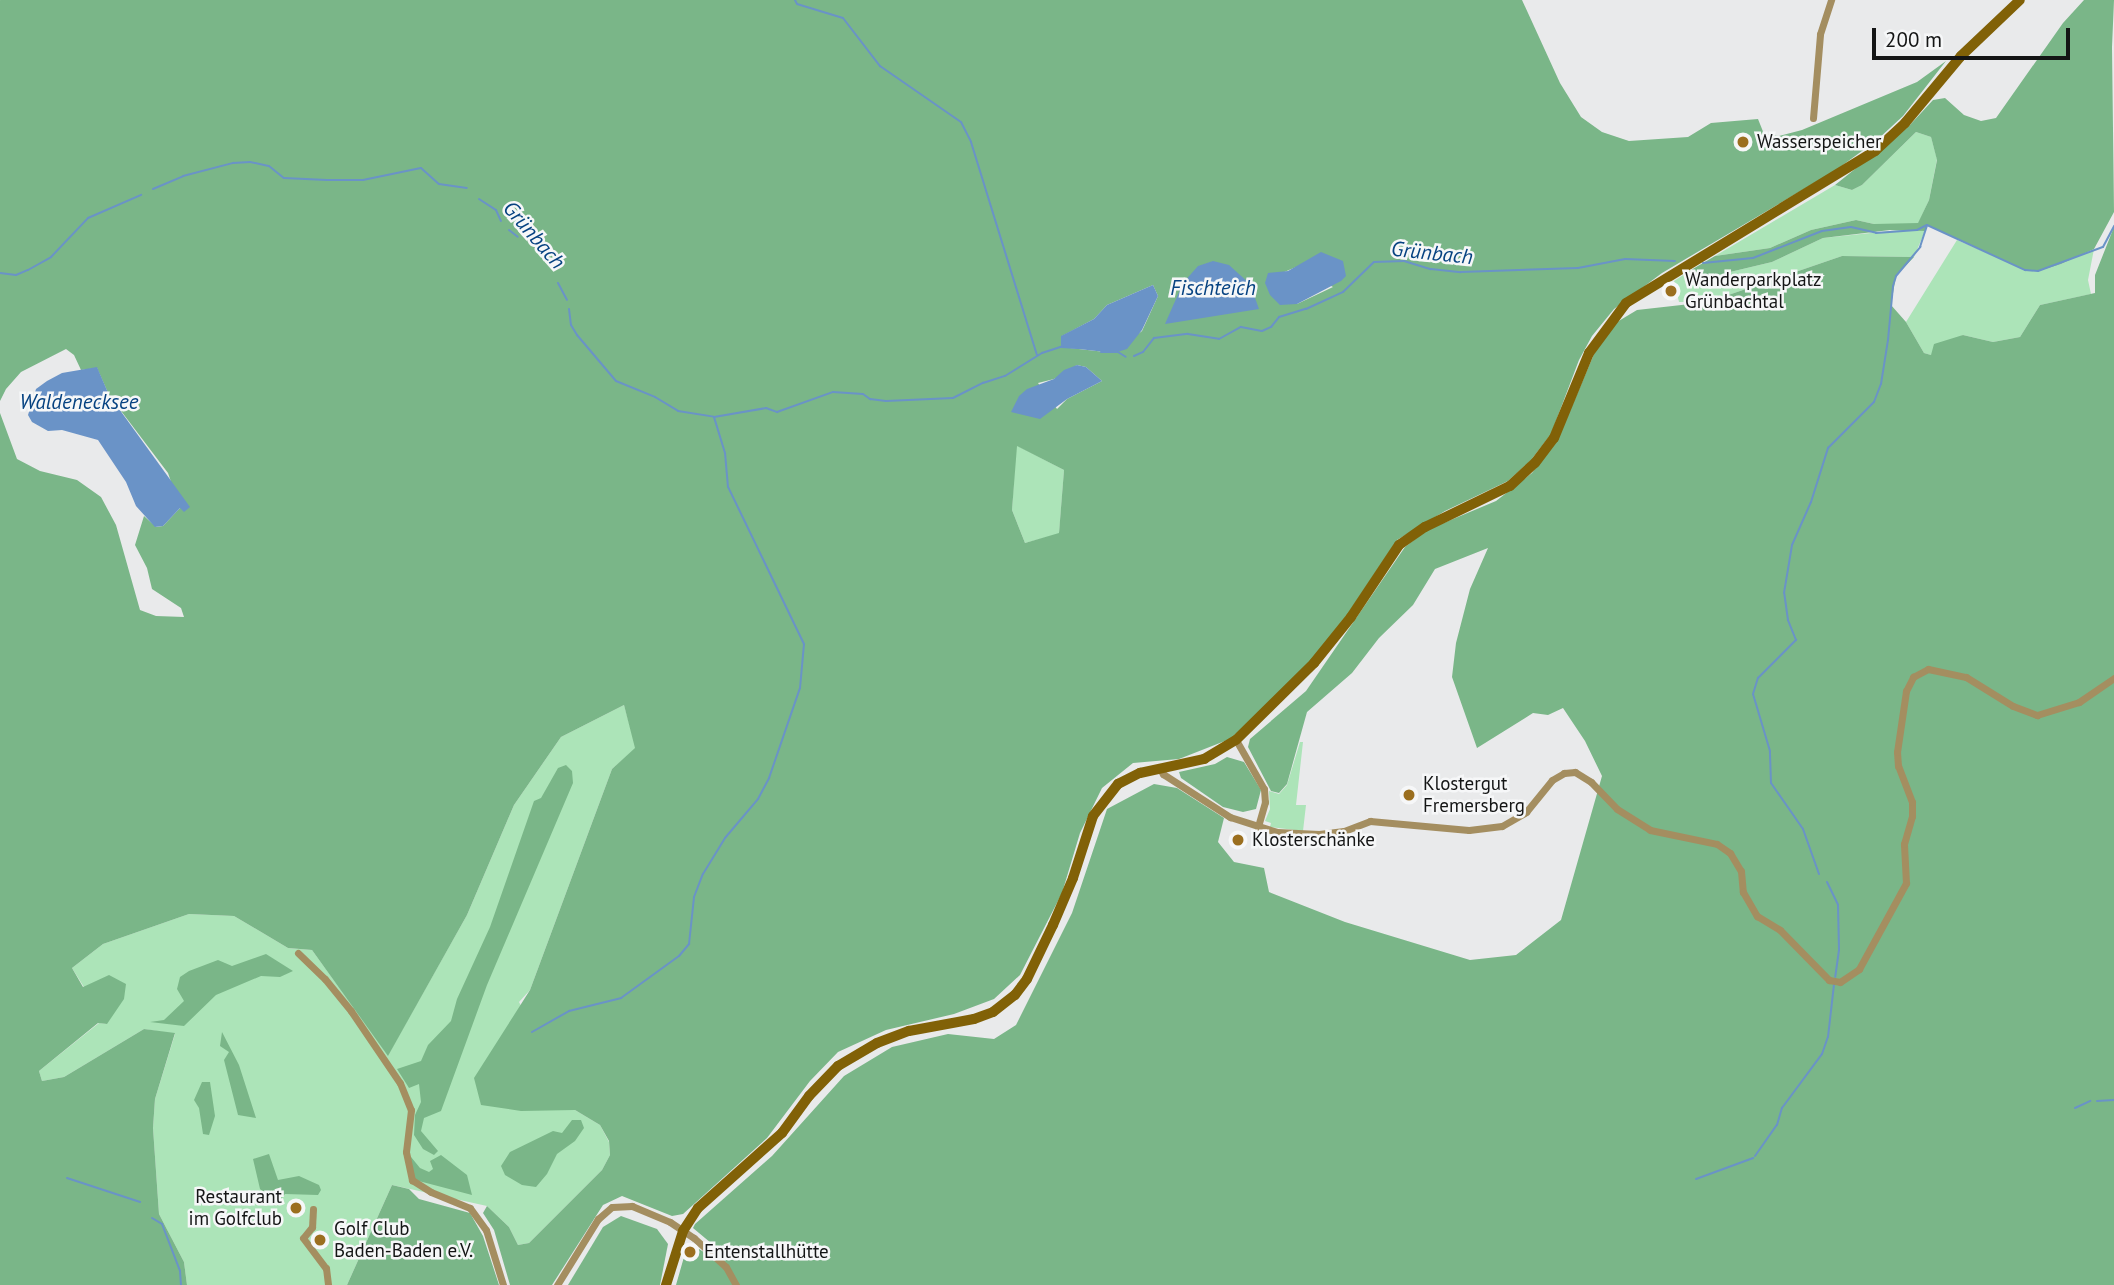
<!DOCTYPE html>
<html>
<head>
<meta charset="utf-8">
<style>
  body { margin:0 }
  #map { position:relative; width:2114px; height:1285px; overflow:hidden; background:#e9eaeb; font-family:"PT Sans",sans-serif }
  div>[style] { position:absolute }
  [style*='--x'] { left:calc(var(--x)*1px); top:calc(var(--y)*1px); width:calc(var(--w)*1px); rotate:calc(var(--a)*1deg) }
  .green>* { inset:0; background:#ace4b8 }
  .forest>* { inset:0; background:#7ab688 }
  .water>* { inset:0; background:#6a93c7 }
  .stream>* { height:2px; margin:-1px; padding:0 1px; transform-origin:1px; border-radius:1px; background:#6a93c7 }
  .street>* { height:7px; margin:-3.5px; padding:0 3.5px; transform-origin:3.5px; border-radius:3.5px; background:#a48e60 }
  .secondary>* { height:10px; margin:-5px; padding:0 5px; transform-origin:5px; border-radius:5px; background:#816107 }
  .dots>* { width:19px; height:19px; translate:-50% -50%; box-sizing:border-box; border:4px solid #f6f7f8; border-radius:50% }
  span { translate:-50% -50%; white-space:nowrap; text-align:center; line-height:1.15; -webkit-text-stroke:5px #f6f7f8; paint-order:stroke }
  .poi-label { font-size:19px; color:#141515 }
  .left { translate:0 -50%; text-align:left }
  .right { translate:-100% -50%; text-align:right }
  .water-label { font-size:21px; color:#064281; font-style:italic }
  .scale { position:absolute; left:1872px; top:28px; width:198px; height:32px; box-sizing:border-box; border:4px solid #141515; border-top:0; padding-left:9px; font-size:21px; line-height:24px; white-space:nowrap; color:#141515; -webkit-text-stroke:5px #f6f7f8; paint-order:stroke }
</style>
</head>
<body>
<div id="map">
  <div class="green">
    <div style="clip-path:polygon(1916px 132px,1931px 137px,1937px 159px,1929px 200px,1918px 224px,1874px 224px,1856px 220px,1811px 230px,1770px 248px,1715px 256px,1835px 185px,1852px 190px,1862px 185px)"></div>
    <div style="clip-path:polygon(1909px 229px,1925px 231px,1914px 257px,1842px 256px,1708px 302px,1679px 302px,1674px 281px,1691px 270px,1709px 277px,1772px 262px,1823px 238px)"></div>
    <div style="clip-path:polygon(1957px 240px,2026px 270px,2061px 264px,2094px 249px,2088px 280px,2091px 294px,2040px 305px,2020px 337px,1993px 342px,1963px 335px,1931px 355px,1924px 353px,1906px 322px)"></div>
    <div style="clip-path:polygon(1016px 445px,1064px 470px,1059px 534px,1025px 543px,1012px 510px)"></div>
    <div style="clip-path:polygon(624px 705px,636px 748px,612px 769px,530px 990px,519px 1002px,575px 1110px,600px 1125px,609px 1142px,610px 1155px,602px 1170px,529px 1243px,518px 1245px,509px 1227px,487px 1206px,392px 1185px,347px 1285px,187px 1285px,184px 1262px,159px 1214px,153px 1128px,155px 1099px,175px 1034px,144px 1029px,64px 1077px,42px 1081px,39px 1071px,99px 1023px,107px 1024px,72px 968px,103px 944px,189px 914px,234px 916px,288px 948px,312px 950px,388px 1055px,467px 915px,514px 805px,561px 737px)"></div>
    <div style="clip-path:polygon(1300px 742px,1303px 742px,1296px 805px,1306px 805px,1303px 831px,1270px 827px,1271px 823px,1265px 821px,1270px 809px,1269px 791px,1279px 794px,1287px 785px)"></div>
  </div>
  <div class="forest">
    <div style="clip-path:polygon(evenodd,0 0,1522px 0,1560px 83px,1581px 117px,1602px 132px,1629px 141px,1688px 137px,1711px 123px,1758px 119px,1764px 134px,1779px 136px,1802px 130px,1917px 82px,1946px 61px,1903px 116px,1877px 140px,1836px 170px,1662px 273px,1614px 309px,1592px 336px,1579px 360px,1551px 434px,1531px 460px,1508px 481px,1445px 511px,1397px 540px,1347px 615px,1312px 659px,1285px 690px,1230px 739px,1179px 759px,1133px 763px,1102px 788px,1080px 833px,1062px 893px,1020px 975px,994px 999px,954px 1014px,886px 1030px,838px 1052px,810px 1081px,767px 1138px,683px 1214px,672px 1216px,622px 1196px,603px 1205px,552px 1285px,510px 1285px,494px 1230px,483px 1213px,487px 1206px,509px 1227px,518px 1245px,529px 1243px,602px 1170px,610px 1155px,609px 1141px,600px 1125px,575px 1110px,521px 1111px,481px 1105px,474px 1078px,530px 990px,612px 769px,635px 748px,624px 705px,561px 737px,514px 805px,467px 915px,388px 1056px,312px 950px,288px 948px,234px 916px,189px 914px,103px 944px,72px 968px,83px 987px,109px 975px,126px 984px,124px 999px,107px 1024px,98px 1023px,39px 1071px,42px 1081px,64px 1077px,144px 1029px,175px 1033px,155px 1099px,153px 1128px,159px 1214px,184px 1262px,187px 1285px,0 1285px,0 413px,17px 459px,40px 471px,77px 480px,101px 497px,116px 525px,140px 610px,156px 616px,184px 617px,181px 608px,152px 589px,147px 568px,135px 545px,144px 516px,156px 527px,163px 526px,180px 508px,168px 473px,109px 395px,97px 368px,81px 370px,74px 355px,66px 349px,21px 372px,6px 389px,0 401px,0 0,1296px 267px,1333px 287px,1297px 304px,1268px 273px,1282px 273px,1296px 267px,0 0,1153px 285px,1158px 296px,1142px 331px,1114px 353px,1061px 347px,1062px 336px,1094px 319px,1107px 305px,1153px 285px,0 0,1077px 365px,1086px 367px,1102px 381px,1067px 399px,1057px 409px,1038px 383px,1054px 379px,1077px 365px,0 0,1017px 446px,1064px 470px,1059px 533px,1025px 543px,1012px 510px,1017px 446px)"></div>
    <div style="clip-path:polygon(2084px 0,2114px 0,2112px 47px,2114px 212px,2094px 249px,2061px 264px,2038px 271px,2025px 270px,1927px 225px,1925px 231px,1890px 230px,1823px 238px,1772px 262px,1709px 277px,1691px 270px,1715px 256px,1770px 248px,1811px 230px,1856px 220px,1874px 224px,1918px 223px,1929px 200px,1937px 160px,1931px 137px,1916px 132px,1862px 185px,1852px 190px,1835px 185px,1909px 126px,1933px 100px,1945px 98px,1964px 115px,1981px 121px,1996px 118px,2063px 23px)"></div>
    <div style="clip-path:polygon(2114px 227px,2114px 1285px,676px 1285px,684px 1257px,692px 1256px,699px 1249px,716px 1260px,723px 1253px,693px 1228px,695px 1224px,772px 1156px,844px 1076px,892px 1047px,948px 1034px,994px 1039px,1016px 1025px,1072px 913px,1107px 809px,1154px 784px,1177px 788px,1224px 818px,1218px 842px,1234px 862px,1264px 868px,1269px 892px,1345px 922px,1470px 960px,1516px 955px,1561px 920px,1602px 776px,1585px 741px,1563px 708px,1548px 715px,1533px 713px,1477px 748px,1452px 677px,1456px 643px,1470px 589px,1488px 548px,1435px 569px,1413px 605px,1379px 638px,1352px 673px,1307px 712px,1287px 784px,1279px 793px,1271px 791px,1248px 747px,1250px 739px,1306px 691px,1405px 547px,1427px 530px,1496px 501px,1532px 473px,1558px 439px,1597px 347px,1612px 325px,1637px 310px,1708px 302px,1842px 256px,1914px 257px,1896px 276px,1891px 305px,1906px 322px,1924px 353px,1931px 355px,1934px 344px,1963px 335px,1993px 342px,2020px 337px,2040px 305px,2095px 293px,2095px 275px)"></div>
    <div style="clip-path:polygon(1227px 757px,1244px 762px,1261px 790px,1256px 809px,1243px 812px,1223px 807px,1181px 778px,1179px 772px,1215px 764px)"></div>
    <div style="clip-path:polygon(566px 765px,572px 771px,573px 783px,487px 985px,441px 1111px,424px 1118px,421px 1131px,438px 1151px,434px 1155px,423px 1149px,414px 1135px,415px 1115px,421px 1102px,419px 1084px,409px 1088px,397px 1069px,421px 1061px,428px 1045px,451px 1021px,457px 999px,490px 927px,534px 801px,541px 798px,558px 768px)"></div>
    <div style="clip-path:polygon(266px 954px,293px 971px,280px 977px,261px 976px,216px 995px,184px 1026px,150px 1022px,164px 1020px,184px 1001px,177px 989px,180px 977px,189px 971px,218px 960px,232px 966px)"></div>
    <div style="clip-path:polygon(222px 1032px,239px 1065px,256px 1118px,238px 1115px,224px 1060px,229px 1052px,220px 1046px)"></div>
    <div style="clip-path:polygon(202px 1082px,210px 1082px,215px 1116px,209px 1135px,203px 1134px,199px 1108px,194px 1100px)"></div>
    <div style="clip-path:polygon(572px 1120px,581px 1120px,584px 1128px,575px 1141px,557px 1154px,547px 1174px,536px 1187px,522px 1185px,505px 1175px,501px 1166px,510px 1152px,553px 1131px,562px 1133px)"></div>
    <div style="clip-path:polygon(269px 1154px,278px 1180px,299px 1176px,319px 1185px,321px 1190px,318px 1195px,285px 1194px,275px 1206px,267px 1203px,267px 1195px,260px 1189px,253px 1159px)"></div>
    <div style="clip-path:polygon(441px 1155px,467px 1175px,472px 1195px,415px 1180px,409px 1163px,411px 1157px,420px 1168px,429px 1172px,433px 1169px,430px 1161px)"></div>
    <div style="clip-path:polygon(392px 1185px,409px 1189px,419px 1199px,470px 1213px,483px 1236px,499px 1285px,347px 1285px)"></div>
    <div style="clip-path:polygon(621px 1216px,657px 1229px,668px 1244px,660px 1285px,568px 1285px,603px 1227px)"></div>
  </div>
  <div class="water">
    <div style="clip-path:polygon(1321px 252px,1343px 261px,1346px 276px,1341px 281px,1297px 304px,1280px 305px,1270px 295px,1265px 283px,1268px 273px,1288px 271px)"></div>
    <div style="clip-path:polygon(1213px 261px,1229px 265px,1250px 284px,1259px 309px,1165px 324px,1183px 283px,1198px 266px)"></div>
    <div style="clip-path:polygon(1153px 285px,1158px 296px,1142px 330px,1127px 349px,1114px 353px,1061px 347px,1061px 336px,1094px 319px,1107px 305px)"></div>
    <div style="clip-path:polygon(1077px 365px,1086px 367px,1102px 381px,1067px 399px,1040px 419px,1011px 412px,1019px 396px,1027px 389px,1054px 379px,1064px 370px)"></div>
    <div style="clip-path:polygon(97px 367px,109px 395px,190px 507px,184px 512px,180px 508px,163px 526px,155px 527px,136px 506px,126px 482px,98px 440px,62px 430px,48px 431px,32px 422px,28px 415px,36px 389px,47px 381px,62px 373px)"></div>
  </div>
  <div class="stream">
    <div style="--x:795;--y:0;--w:4;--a:63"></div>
    <div style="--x:797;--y:4;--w:48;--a:16.9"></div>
    <div style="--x:843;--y:18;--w:61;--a:52.4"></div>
    <div style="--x:880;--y:66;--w:98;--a:34.7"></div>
    <div style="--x:961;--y:122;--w:22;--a:63"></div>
    <div style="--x:971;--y:142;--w:223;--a:72.8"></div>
    <div style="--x:153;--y:189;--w:33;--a:-23"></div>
    <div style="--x:183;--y:176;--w:52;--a:-14.6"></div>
    <div style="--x:233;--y:163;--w:17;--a:-3"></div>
    <div style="--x:250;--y:162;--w:19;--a:12"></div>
    <div style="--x:269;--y:166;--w:19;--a:39"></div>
    <div style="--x:284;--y:178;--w:43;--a:2.7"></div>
    <div style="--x:327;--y:180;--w:36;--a:0"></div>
    <div style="--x:363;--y:180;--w:59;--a:-11.7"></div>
    <div style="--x:421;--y:168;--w:24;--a:42"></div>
    <div style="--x:439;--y:184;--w:28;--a:8"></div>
    <div style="--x:479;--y:199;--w:20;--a:33"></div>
    <div style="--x:496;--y:210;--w:12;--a:66"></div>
    <div style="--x:509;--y:230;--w:11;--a:38"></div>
    <div style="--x:1703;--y:263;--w:50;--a:-5.7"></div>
    <div style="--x:1753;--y:258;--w:74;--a:-21.4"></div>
    <div style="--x:1822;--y:231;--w:29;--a:-8"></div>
    <div style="--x:1851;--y:227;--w:26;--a:13"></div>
    <div style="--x:1876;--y:233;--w:41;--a:-4.2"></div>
    <div style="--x:1917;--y:230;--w:11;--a:-27"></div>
    <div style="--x:1927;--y:225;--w:108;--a:24.7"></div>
    <div style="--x:2025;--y:270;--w:13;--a:4"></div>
    <div style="--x:2038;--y:271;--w:69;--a:-20.3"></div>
    <div style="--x:2103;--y:247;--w:24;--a:-62"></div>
    <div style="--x:0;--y:273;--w:16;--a:7"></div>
    <div style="--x:16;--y:275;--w:13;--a:-23"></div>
    <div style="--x:28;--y:270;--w:26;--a:-29"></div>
    <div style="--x:51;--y:257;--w:54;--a:-46.5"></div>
    <div style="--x:88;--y:218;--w:58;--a:-23.5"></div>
    <div style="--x:558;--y:283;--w:19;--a:62"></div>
    <div style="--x:569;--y:309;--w:16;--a:83"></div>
    <div style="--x:571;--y:325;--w:12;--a:59"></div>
    <div style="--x:577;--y:335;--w:60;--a:49.7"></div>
    <div style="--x:616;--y:381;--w:42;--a:22.3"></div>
    <div style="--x:655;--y:397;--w:27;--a:31"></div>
    <div style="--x:678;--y:411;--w:36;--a:9"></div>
    <div style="--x:714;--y:417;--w:53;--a:-9.8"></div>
    <div style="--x:766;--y:408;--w:12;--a:20"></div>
    <div style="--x:777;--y:412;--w:59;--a:-19.7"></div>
    <div style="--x:833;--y:392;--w:30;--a:4"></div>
    <div style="--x:863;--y:394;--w:9;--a:36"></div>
    <div style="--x:870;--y:399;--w:16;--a:7"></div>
    <div style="--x:886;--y:401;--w:67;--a:-2.6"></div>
    <div style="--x:953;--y:398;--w:34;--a:-27"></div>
    <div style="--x:983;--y:383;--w:23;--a:-18"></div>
    <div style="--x:1005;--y:376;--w:44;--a:-31.9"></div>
    <div style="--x:1042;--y:353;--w:20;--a:-18"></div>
    <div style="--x:1061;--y:347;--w:17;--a:3"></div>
    <div style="--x:1101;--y:352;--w:17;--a:0"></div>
    <div style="--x:1118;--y:352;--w:9;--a:32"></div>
    <div style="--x:1134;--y:356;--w:10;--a:-24"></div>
    <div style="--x:1143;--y:352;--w:18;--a:-52"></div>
    <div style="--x:1154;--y:338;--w:34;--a:-7"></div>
    <div style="--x:1188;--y:334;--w:31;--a:9"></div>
    <div style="--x:1219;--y:339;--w:25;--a:-29"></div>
    <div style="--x:1241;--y:327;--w:21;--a:11"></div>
    <div style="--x:1262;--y:331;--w:10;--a:-24"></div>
    <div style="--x:1271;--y:327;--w:13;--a:-51"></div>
    <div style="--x:1279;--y:317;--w:28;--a:-17"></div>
    <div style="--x:1306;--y:309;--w:41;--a:-24.7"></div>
    <div style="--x:1343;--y:292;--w:43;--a:-44.1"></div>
    <div style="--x:1374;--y:262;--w:30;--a:-2"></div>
    <div style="--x:1404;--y:261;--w:28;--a:17"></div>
    <div style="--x:1431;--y:269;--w:30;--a:6"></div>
    <div style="--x:1461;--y:272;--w:117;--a:-2"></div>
    <div style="--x:1578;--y:268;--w:48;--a:-10.8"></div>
    <div style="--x:1625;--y:259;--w:50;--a:2.3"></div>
    <div style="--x:1819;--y:874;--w:48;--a:-109.6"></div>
    <div style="--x:1803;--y:829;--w:56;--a:-124.8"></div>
    <div style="--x:1771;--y:783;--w:32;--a:-92"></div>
    <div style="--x:1770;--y:751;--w:59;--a:-106.6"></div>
    <div style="--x:1753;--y:694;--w:17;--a:-73"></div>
    <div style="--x:1758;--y:678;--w:54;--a:-45"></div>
    <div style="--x:1796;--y:640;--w:22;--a:-112"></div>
    <div style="--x:1788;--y:620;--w:27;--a:-98"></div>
    <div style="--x:1784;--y:593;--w:49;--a:-80.5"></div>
    <div style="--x:1792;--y:545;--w:47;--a:-66.2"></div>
    <div style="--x:1811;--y:502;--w:57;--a:-72.5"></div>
    <div style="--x:1828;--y:448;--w:65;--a:-45"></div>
    <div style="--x:1874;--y:402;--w:19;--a:-69"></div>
    <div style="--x:1881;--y:384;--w:45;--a:-81"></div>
    <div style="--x:1888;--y:340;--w:54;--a:-84.7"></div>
    <div style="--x:1893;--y:286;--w:10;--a:-73"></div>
    <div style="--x:1896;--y:276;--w:38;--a:-50"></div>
    <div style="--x:1920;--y:247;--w:23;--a:-72"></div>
    <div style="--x:1827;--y:882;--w:25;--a:64"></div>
    <div style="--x:1838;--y:905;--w:45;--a:88.7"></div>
    <div style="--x:1839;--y:950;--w:27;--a:98"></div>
    <div style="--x:532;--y:1032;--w:43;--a:-29.6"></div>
    <div style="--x:569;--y:1011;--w:54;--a:-14"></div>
    <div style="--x:621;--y:998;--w:72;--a:-35.9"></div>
    <div style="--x:679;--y:956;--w:16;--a:-50"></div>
    <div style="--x:689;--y:944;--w:47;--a:-83.9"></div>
    <div style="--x:694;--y:897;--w:25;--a:-69"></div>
    <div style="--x:703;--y:874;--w:42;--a:-58.6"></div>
    <div style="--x:725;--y:838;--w:51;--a:-49.8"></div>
    <div style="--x:758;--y:799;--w:24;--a:-62"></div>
    <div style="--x:769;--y:778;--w:95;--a:-71"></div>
    <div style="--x:800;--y:688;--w:44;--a:-84.8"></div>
    <div style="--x:804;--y:644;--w:174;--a:-115.8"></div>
    <div style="--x:728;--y:487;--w:34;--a:-95"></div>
    <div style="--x:725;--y:453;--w:37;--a:-107"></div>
    <div style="--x:2097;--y:1101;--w:17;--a:-3"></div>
    <div style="--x:2075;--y:1108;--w:17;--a:-25"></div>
    <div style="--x:1755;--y:1156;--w:38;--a:-55"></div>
    <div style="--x:1777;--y:1125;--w:18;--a:-74"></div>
    <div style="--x:1782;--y:1108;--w:67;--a:-53.5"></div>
    <div style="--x:1822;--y:1054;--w:18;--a:-71"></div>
    <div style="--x:1828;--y:1037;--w:53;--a:-83.5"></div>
    <div style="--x:67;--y:1178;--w:77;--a:18.2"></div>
    <div style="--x:1696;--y:1179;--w:61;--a:-20.2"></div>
    <div style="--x:152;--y:1218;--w:12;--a:31"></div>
    <div style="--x:162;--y:1224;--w:50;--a:69"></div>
    <div style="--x:180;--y:1271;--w:14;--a:86"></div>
  </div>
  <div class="street">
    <div style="--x:1813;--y:118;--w:84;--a:-85.2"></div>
    <div style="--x:1820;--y:34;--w:36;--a:-72"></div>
    <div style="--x:1236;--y:740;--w:56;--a:60.3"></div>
    <div style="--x:1264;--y:789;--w:13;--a:86"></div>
    <div style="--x:1265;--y:802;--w:26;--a:106"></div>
    <div style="--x:1160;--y:769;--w:6;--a:59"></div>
    <div style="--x:1163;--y:774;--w:80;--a:32.7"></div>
    <div style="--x:1230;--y:817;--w:49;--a:17.7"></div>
    <div style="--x:1277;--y:832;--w:42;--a:2.7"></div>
    <div style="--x:1319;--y:834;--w:25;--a:-7"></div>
    <div style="--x:1344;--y:831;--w:28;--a:-21"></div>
    <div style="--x:1370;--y:821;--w:99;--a:5.2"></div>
    <div style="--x:1469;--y:830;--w:33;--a:-7"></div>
    <div style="--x:1502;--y:826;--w:28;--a:-30"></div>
    <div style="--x:1526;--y:812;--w:41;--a:-50.9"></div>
    <div style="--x:1552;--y:780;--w:14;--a:-30"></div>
    <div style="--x:1564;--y:773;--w:11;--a:-5"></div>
    <div style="--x:1575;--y:772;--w:19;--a:32"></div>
    <div style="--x:1591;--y:782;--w:37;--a:46"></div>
    <div style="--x:1617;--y:809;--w:39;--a:32"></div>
    <div style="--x:1650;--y:830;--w:68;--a:11.8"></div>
    <div style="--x:1717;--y:844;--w:16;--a:35"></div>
    <div style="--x:1730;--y:853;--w:21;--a:59"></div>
    <div style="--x:1741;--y:871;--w:21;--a:85"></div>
    <div style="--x:1743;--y:892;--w:28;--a:60"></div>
    <div style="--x:1757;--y:916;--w:27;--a:31"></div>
    <div style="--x:1780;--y:930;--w:70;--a:45.6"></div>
    <div style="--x:1829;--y:980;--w:11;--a:10"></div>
    <div style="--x:1840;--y:982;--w:23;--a:-34"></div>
    <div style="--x:1859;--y:969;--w:98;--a:-61.3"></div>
    <div style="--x:1906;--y:883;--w:39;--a:-93"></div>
    <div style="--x:1904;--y:844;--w:29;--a:-74"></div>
    <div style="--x:1912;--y:816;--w:14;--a:-90"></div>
    <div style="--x:1912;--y:802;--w:39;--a:-111"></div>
    <div style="--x:1898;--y:766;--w:14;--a:-94"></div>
    <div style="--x:1897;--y:752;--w:62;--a:-81.6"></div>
    <div style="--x:1906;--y:691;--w:16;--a:-63"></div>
    <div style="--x:1913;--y:677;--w:17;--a:-28"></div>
    <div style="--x:1928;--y:669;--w:39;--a:12"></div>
    <div style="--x:1966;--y:677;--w:55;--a:31.7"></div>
    <div style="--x:2013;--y:706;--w:26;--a:21"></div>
    <div style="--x:2037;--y:715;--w:44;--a:-17.2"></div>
    <div style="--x:2079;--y:702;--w:42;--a:-34.4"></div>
    <div style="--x:298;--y:953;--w:37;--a:44"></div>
    <div style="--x:325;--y:979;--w:41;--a:50.9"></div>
    <div style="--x:351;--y:1011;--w:87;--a:55.8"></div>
    <div style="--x:400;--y:1083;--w:29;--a:68"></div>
    <div style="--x:411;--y:1110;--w:42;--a:96.8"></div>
    <div style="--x:406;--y:1152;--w:29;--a:78"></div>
    <div style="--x:412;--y:1180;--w:22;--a:32"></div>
    <div style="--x:431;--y:1192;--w:42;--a:22.3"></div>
    <div style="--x:470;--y:1208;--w:27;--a:54"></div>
    <div style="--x:486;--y:1230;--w:58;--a:72.8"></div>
    <div style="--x:313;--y:1209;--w:18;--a:93"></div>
    <div style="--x:312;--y:1227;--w:14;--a:129"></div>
    <div style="--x:303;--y:1238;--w:38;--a:53"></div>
    <div style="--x:326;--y:1268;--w:17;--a:83"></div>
    <div style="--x:557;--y:1285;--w:78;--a:-58.2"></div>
    <div style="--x:598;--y:1219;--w:18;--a:-41"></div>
    <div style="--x:612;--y:1207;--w:20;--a:-3"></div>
    <div style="--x:632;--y:1206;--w:41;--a:22.8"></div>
    <div style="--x:670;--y:1222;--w:29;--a:34"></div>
    <div style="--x:694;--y:1238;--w:43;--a:42.2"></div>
    <div style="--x:726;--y:1267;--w:21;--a:61"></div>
  </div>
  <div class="secondary">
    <div style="--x:666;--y:1285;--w:57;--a:-72.5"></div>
    <div style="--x:683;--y:1231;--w:27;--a:-57"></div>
    <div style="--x:698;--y:1208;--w:113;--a:-41.8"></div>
    <div style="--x:782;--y:1133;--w:46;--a:-53.9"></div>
    <div style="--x:809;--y:1096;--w:42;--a:-46"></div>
    <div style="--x:838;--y:1066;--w:45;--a:-30.5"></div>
    <div style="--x:877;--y:1043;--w:34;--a:-21"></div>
    <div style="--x:909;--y:1031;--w:66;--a:-10.5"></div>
    <div style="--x:974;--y:1019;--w:20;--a:-20"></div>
    <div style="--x:993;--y:1012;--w:28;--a:-38"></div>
    <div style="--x:1015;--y:995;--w:20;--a:-53"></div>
    <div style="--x:1027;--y:979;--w:60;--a:-64.3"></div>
    <div style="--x:1053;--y:925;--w:51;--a:-66.9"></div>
    <div style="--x:1073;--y:878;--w:65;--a:-72.1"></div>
    <div style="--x:1093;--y:816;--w:41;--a:-52"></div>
    <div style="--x:1118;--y:784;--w:25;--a:-27"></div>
    <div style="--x:1140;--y:773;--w:66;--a:-12.3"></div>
    <div style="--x:1204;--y:759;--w:37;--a:-31"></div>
    <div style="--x:1236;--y:740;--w:110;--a:-44.6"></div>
    <div style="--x:1314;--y:663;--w:59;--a:-51.2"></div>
    <div style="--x:1351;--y:617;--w:87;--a:-56.3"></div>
    <div style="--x:1399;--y:545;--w:32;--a:-35"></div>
    <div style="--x:1425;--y:527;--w:94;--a:-25.8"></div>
    <div style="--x:1510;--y:486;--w:34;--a:-43"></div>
    <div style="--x:1535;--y:463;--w:31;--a:-53"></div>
    <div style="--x:1554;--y:438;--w:92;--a:-67.6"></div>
    <div style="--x:1589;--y:353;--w:62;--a:-53.5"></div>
    <div style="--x:1626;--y:303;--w:292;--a:-31.4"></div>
    <div style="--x:1875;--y:151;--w:41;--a:-43"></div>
    <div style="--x:1905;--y:123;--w:87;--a:-50.1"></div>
    <div style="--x:1961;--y:56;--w:81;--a:-43.5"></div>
  </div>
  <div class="dots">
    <div style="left:1743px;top:142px;background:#9b6f1f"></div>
    <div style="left:1671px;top:291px;background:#9b6f1f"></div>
    <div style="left:1409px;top:795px;background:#9b6f1f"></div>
    <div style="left:1238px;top:840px;background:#9b6f1f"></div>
    <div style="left:296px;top:1208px;background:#9b6f1f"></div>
    <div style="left:320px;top:1240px;background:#9b6f1f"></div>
    <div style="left:690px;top:1252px;background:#9b6f1f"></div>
  </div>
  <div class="poi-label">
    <span class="left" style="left:1757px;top:142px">Wasserspeicher</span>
    <span class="left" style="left:1685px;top:291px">Wanderparkplatz<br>Grünbachtal</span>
    <span class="left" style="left:1423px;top:795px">Klostergut<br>Fremersberg</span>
    <span class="left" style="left:1252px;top:840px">Klosterschänke</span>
    <span class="right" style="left:282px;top:1208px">Restaurant<br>im Golfclub</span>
    <span class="left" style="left:334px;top:1240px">Golf Club<br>Baden-Baden e.V.</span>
    <span class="left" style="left:704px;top:1252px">Entenstallhütte</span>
  </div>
  <div class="water-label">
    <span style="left:534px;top:235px;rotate:49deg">Grünbach</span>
    <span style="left:1432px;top:253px;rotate:6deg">Grünbach</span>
    <span style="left:1213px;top:288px">Fischteich</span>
    <span style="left:79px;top:402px">Waldenecksee</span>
  </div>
  <div class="scale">200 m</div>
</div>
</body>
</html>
